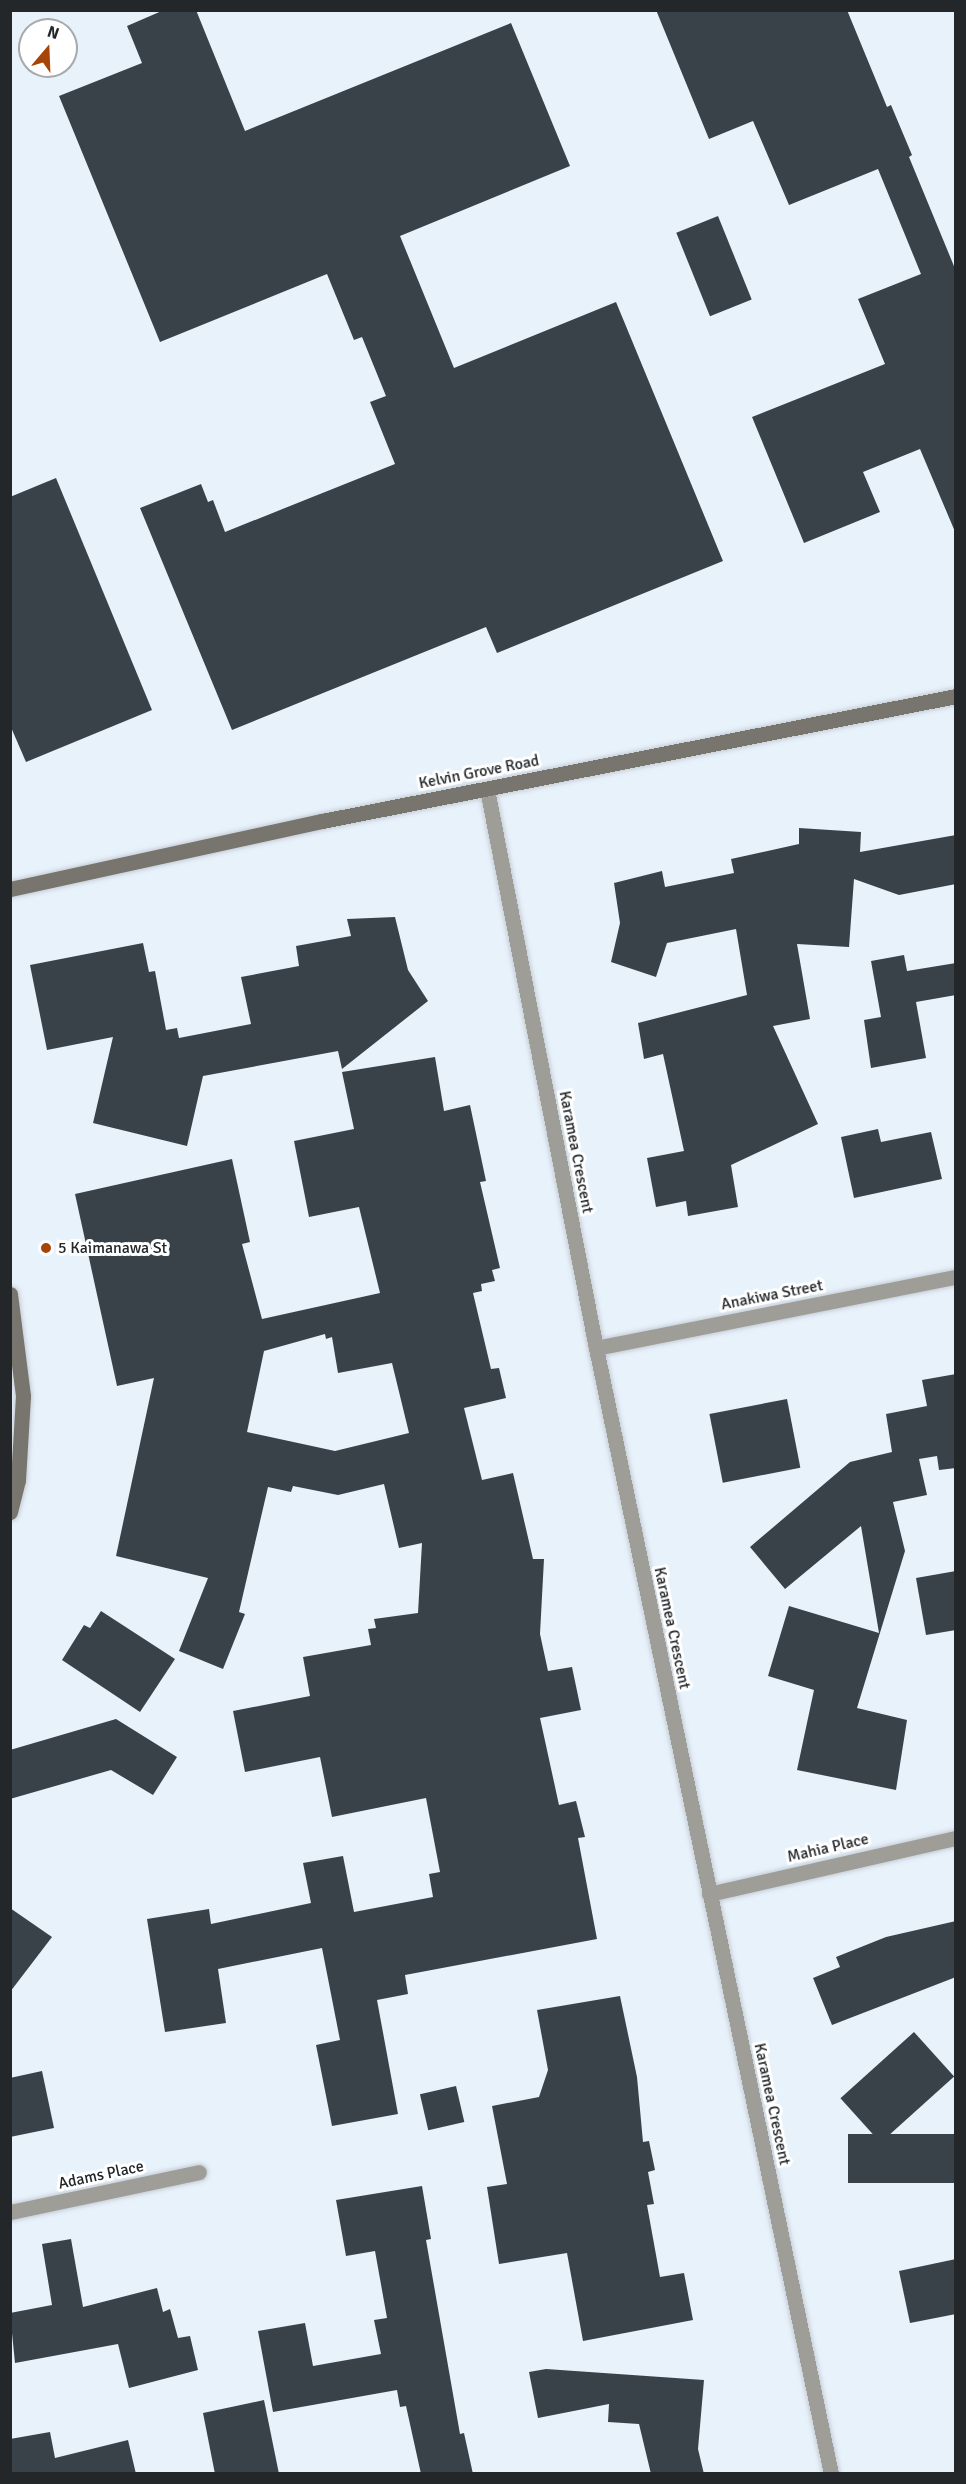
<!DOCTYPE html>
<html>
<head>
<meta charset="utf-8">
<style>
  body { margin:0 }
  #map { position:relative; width:966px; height:2484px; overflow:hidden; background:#e8f2fb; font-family:Signika,sans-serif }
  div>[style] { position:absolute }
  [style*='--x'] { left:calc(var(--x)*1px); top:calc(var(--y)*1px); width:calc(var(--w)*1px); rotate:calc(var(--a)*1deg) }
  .building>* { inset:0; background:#3a4249; transform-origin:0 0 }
  .roads { filter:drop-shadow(0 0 2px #c5cdd5) drop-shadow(0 0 2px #c5cdd5) }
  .street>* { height:15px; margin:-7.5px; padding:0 7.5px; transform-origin:7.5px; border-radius:7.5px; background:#9f9d98 }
  .secondary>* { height:15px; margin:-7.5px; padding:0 7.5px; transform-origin:7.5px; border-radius:7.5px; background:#78746e }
  .dots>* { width:16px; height:16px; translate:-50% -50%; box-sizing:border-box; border:3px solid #fff; border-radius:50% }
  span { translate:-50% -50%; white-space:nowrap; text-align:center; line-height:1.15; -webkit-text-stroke:6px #fff; paint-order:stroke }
  .street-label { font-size:16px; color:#23272a }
  .poi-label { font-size:16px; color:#23272a }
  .left { translate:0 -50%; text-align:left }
  .frame { position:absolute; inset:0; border:12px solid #23272a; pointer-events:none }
  .north { position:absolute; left:18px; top:18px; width:60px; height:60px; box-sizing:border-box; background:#fff; border:2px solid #a7a9aa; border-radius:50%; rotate:19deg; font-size:16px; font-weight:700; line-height:24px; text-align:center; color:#23272a }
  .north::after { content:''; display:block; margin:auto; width:21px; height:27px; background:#a74508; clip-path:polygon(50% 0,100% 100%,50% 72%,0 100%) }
</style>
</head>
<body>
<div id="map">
  <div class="building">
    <div style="clip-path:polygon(164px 10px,196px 10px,245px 131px,511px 23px,570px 166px,400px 236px,454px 368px,616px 302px,723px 561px,497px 653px,486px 627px,232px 730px,140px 508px,201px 484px,208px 502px,213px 500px,225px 532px,395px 464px,370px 402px,386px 396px,362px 337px,354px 340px,327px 274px,160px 342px,59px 96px,142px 63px,127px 26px)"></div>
    <div style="clip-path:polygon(656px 10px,847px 10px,887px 107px,891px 105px,912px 155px,909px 157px,956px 271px,956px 534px,920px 449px,863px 472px,880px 512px,804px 543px,752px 417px,885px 364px,858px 299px,921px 274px,878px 169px,789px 205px,753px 121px,709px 139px)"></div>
    <div style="left:718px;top:216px;width:90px;height:45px;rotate:68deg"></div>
    <div style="clip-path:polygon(56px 478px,152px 710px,26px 762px,10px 725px,10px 497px)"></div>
    <div style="clip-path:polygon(799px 828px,861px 832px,860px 852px,956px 835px,956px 884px,899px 895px,854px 879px,849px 947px,797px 944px,810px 1019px,773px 1026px,818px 1124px,731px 1165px,738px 1207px,688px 1216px,686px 1201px,656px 1207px,647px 1158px,684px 1151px,663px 1054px,644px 1059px,638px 1023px,747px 995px,736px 929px,667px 943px,656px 977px,611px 962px,620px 923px,614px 883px,662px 871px,665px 887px,734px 873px,731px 859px,799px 844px)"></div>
    <div style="clip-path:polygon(395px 917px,408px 970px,428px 1001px,342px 1069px,338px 1051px,203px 1076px,187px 1146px,93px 1123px,113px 1037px,47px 1050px,30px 965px,143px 943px,149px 972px,155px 971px,166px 1030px,177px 1028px,179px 1038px,251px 1024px,241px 977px,299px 966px,296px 946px,351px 936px,347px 919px)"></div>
    <div style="clip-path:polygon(904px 955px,907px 971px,956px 963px,956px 995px,916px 1002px,926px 1058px,871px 1068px,864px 1020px,881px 1017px,871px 961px)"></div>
    <div style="clip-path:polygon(evenodd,435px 1057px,444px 1111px,470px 1105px,486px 1181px,480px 1182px,500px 1268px,492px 1270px,495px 1281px,481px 1284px,482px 1291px,473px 1293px,491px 1369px,499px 1368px,506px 1398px,464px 1408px,482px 1480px,513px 1473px,533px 1559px,544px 1559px,540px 1634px,548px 1671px,572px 1667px,581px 1710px,540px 1718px,559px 1805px,576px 1801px,585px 1837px,578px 1838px,597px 1939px,405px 1975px,408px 1994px,377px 2000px,398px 2114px,332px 2126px,316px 2045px,340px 2040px,322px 1948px,218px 1969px,226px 2023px,165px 2032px,147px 1919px,209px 1909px,211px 1924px,311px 1903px,303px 1863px,343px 1856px,354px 1912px,433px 1897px,429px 1874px,440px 1872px,426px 1798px,332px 1817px,320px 1757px,245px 1772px,233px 1711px,310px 1696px,303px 1657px,371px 1645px,368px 1629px,376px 1628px,374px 1619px,418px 1613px,422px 1543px,399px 1548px,384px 1484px,338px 1495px,293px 1486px,291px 1492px,268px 1487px,239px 1612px,245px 1614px,223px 1669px,179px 1651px,208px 1578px,116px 1556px,154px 1378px,117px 1386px,75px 1194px,232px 1159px,250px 1242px,242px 1244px,262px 1319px,380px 1293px,359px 1207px,309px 1217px,294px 1141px,354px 1129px,342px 1072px,435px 1057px,325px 1334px,326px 1339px,332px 1337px,338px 1373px,392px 1363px,409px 1433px,335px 1451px,247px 1432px,264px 1351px,325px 1334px)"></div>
    <div style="clip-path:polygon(878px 1129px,881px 1142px,931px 1132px,942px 1179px,854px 1198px,841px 1137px)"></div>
    <div style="clip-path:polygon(956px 1374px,956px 1468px,939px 1470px,937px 1456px,919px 1459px,927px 1495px,893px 1502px,905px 1551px,857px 1708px,907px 1720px,896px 1790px,797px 1770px,814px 1690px,768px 1676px,789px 1606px,879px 1633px,861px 1526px,785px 1589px,750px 1547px,850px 1462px,892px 1452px,886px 1414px,927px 1406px,922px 1380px)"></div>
    <div style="left:787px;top:1399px;width:70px;height:79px;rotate:79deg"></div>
    <div style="clip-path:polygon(956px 1571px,956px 1630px,926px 1635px,916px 1578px)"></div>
    <div style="clip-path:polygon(101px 1611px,175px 1659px,140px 1712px,62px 1660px,84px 1625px,90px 1628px)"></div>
    <div style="clip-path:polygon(116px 1719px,177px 1757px,153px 1795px,111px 1770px,10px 1799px,10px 1750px)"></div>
    <div style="clip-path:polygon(10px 1908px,52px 1937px,10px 1992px)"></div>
    <div style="clip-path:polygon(956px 1921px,956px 1977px,832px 2025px,813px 1978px,840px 1967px,836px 1957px,886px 1937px)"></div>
    <div style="clip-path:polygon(620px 1996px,637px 2077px,643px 2142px,649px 2141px,655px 2170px,648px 2172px,654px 2204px,647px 2205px,660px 2277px,684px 2273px,693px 2320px,583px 2341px,567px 2253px,499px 2264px,487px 2187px,507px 2184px,492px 2106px,539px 2097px,548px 2070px,537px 2010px)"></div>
    <div style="left:914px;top:2032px;width:60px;height:99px;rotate:48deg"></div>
    <div style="clip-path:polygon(42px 2071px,54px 2128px,10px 2137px,10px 2078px)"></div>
    <div style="left:456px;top:2086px;width:37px;height:37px;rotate:77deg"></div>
    <div style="left:956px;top:2134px;width:49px;height:108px;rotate:90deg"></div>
    <div style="clip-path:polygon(422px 2186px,431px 2239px,426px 2240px,460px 2434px,464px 2433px,473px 2474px,421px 2474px,406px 2406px,400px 2407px,397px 2390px,273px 2412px,258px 2331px,305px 2323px,313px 2366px,381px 2354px,374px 2320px,387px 2318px,375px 2251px,346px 2256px,336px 2200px)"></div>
    <div style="clip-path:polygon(71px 2239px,83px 2307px,157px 2288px,163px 2312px,170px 2309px,178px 2338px,190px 2336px,198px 2370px,129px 2388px,118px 2344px,15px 2363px,10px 2313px,52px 2305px,42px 2244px)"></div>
    <div style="clip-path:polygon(956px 2259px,956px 2314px,910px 2323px,899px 2271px)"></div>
    <div style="clip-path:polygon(546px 2369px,704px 2380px,698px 2449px,704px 2474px,651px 2474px,639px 2424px,608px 2422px,609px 2404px,538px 2418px,529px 2372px)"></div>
    <div style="clip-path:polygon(264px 2400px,279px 2474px,215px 2474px,203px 2413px)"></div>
    <div style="clip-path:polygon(50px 2432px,55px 2458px,128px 2440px,136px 2474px,10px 2474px,10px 2439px)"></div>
  </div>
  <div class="roads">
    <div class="street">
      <div style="--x:487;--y:789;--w:570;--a:78.97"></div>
      <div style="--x:596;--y:1348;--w:1150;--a:78.21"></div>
      <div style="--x:596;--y:1348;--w:367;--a:-11.2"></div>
      <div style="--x:709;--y:1894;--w:253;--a:-12.8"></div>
      <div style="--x:10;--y:2212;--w:193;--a:-11.9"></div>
    </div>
    <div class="secondary">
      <div style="--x:10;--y:889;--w:319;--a:-12.3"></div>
      <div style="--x:322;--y:821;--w:646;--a:-11.15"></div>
      <div style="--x:10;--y:1294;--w:103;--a:82.7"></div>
      <div style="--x:23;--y:1396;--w:84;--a:93.4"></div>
      <div style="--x:18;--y:1480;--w:33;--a:104"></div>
    </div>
  </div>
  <div class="dots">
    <div style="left:46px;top:1248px;background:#a74508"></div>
  </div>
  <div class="street-label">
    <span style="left:479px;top:772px;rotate:-11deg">Kelvin Grove Road</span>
    <span style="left:576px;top:1152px;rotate:79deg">Karamea Crescent</span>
    <span style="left:772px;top:1295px;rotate:-11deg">Anakiwa Street</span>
    <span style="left:672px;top:1628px;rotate:78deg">Karamea Crescent</span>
    <span style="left:828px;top:1848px;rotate:-13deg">Mahia Place</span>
    <span style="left:772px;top:2104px;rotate:78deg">Karamea Crescent</span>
    <span style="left:101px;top:2175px;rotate:-12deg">Adams Place</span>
  </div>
  <div class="poi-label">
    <span class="left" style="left:58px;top:1248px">5 Kaimanawa St</span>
  </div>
  <div class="frame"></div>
  <div class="north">N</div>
</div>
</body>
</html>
